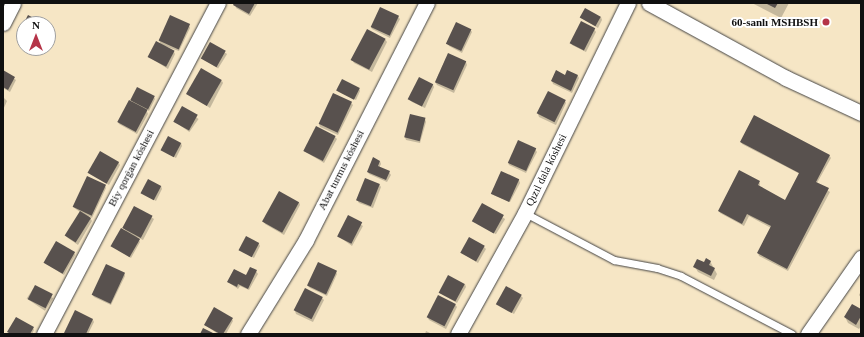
<!DOCTYPE html>
<html>
<head>
<meta charset="utf-8">
<style>
  body { margin:0 }
  #map { position:relative; width:864px; height:337px; overflow:hidden; background:#fefbf5; font-family:Georgia,serif }
  div>[style] { position:absolute }
  [style*='--x'] { left:calc(var(--x)*1px); top:calc(var(--y)*1px); width:calc(var(--w)*1px); rotate:calc(var(--a)*1deg) }
  .sand>* { inset:0; background:#f6e6c5 }
  .shadow>* { inset:0; background:#0003; transform-origin:0 0 }
  .building>* { inset:0; background:#58514e; transform-origin:0 0 }
  .roads { filter:drop-shadow(0 0 1px #434343) drop-shadow(0 0 1px #434343) }
  .service>* { height:7px; margin:-3.5px; padding:0 3.5px; transform-origin:3.5px; border-radius:3.5px; background:#fff }
  .minor>* { height:15px; margin:-7.5px; padding:0 7.5px; transform-origin:7.5px; border-radius:7.5px; background:#fff }
  .dots>* { width:11px; height:11px; translate:-50% -50%; box-sizing:border-box; border:2px solid #fff; border-radius:50% }
  span { translate:-50% -50%; white-space:nowrap; text-align:center; line-height:1.15; -webkit-text-stroke:4px #fff; paint-order:stroke }
  .poi-label { font-size:11px; color:#101010; font-weight:700 }
  .right { translate:-100% -50%; text-align:right }
  .street-label { font-size:11px; color:#101010 }
  .frame { position:absolute; inset:0; border:4px solid #101010; pointer-events:none }
  .north { position:absolute; left:16px; top:16px; width:40px; height:40px; box-sizing:border-box; background:#fff; border:1px solid #9f9f9f; border-radius:50%; rotate:0deg; font-size:11px; font-weight:700; line-height:16px; text-align:center; color:#101010 }
  .north::after { content:''; display:block; margin:auto; width:14px; height:18px; background:#b53448; clip-path:polygon(50% 0,100% 100%,50% 72%,0 100%) }
</style>
</head>
<body>
<div id="map">
  <div class="sand">
    <div style="clip-path:polygon(evenodd,3px 3px,861px 3px,861px 334px,3px 334px,3px 3px,24px 24px,48px 24px,48px 48px,24px 48px,24px 24px)"></div>
  </div>
  <div class="shadow">
    <div style="clip-path:polygon(235px 3px,258px 3px,250px 16px,236px 8px)"></div>
    <div style="clip-path:polygon(752px 3px,789px 3px,781px 18px)"></div>
    <div style="clip-path:polygon(398px 17px,400px 19px,390px 38px,372px 29px,371px 27px)"></div>
    <div style="clip-path:polygon(601px 17px,602px 20px,598px 28px,581px 18px)"></div>
    <div style="clip-path:polygon(189px 25px,190px 28px,179px 51px,161px 45px,159px 40px)"></div>
    <div style="clip-path:polygon(470px 29px,472px 32px,462px 53px,449px 46px,448px 44px)"></div>
    <div style="clip-path:polygon(594px 29px,596px 32px,586px 52px,572px 45px,571px 43px)"></div>
    <div style="clip-path:polygon(385px 39px,387px 42px,372px 72px,354px 63px,353px 61px)"></div>
    <div style="left:211px;top:44px;width:19px;height:17px;rotate:32deg"></div>
    <div style="clip-path:polygon(174px 52px,175px 54px,168px 69px,149px 57px)"></div>
    <div style="clip-path:polygon(448px 54px,466px 62px,467px 65px,454px 93px,437px 85px,435px 82px)"></div>
    <div style="clip-path:polygon(3px 71px,16px 80px,10px 92px,3px 88px)"></div>
    <div style="clip-path:polygon(556px 72px,565px 76px,578px 76px,579px 78px,572px 93px,553px 84px,552px 81px)"></div>
    <div style="clip-path:polygon(419px 79px,433px 85px,434px 87px,425px 108px,412px 102px,410px 100px)"></div>
    <div style="clip-path:polygon(222px 81px,223px 83px,210px 108px,188px 94px)"></div>
    <div style="clip-path:polygon(359px 88px,360px 91px,356px 100px,339px 92px,337px 90px)"></div>
    <div style="clip-path:polygon(548px 93px,565px 101px,566px 103px,556px 125px,539px 117px,538px 114px)"></div>
    <div style="clip-path:polygon(3px 97px,7px 101px,3px 110px)"></div>
    <div style="clip-path:polygon(154px 97px,155px 99px,149px 111px,146px 109px,148px 114px,137px 134px,119px 124px,118px 122px,134px 104px,131px 100px)"></div>
    <div style="clip-path:polygon(351px 103px,353px 105px,338px 135px,320px 127px,319px 124px)"></div>
    <div style="left:183px;top:108px;width:19px;height:16px;rotate:35deg"></div>
    <div style="clip-path:polygon(425px 119px,426px 122px,420px 143px,406px 140px,405px 137px)"></div>
    <div style="clip-path:polygon(335px 137px,337px 139px,324px 163px,304px 151px)"></div>
    <div style="clip-path:polygon(741px 142px,829px 155px,831px 158px,817px 183px,830px 192px,788px 271px,759px 256px,758px 253px,771px 228px,749px 216px,744px 226px,720px 213px,719px 211px,759px 182px,760px 184px,759px 187px,786px 201px,800px 174px,742px 144px)"></div>
    <div style="clip-path:polygon(181px 143px,182px 146px,176px 158px,162px 150px)"></div>
    <div style="clip-path:polygon(535px 149px,537px 152px,526px 173px,509px 165px,508px 163px)"></div>
    <div style="clip-path:polygon(380px 161px,381px 164px,379px 168px,389px 172px,391px 175px,387px 182px,369px 174px,368px 172px)"></div>
    <div style="clip-path:polygon(118px 162px,120px 165px,109px 185px,89px 173px)"></div>
    <div style="clip-path:polygon(502px 172px,519px 180px,520px 183px,510px 202px,491px 194px)"></div>
    <div style="clip-path:polygon(379px 184px,381px 187px,373px 208px,359px 203px,357px 200px)"></div>
    <div style="clip-path:polygon(105px 186px,106px 188px,92px 218px,89px 216px,92px 221px,78px 245px,68px 238px,66px 236px,80px 212px,73px 207px)"></div>
    <div style="clip-path:polygon(161px 186px,162px 189px,156px 201px,142px 193px)"></div>
    <div style="clip-path:polygon(299px 202px,300px 205px,284px 235px,265px 224px,264px 222px)"></div>
    <div style="left:482px;top:205px;width:27px;height:18px;rotate:31deg"></div>
    <div style="clip-path:polygon(135px 207px,154px 219px,143px 240px,137px 237px,140px 242px,131px 258px,112px 246px,126px 232px,124px 228px)"></div>
    <div style="clip-path:polygon(348px 216px,363px 226px,352px 246px,338px 236px)"></div>
    <div style="clip-path:polygon(259px 244px,260px 246px,254px 258px,240px 250px)"></div>
    <div style="clip-path:polygon(484px 247px,486px 249px,478px 263px,462px 253px)"></div>
    <div style="clip-path:polygon(74px 252px,75px 255px,64px 275px,45px 263px)"></div>
    <div style="clip-path:polygon(710px 261px,717px 274px,714px 280px,698px 272px,695px 267px)"></div>
    <div style="clip-path:polygon(256px 271px,258px 274px,249px 290px,240px 286px,238px 289px,228px 282px)"></div>
    <div style="clip-path:polygon(336px 272px,337px 274px,327px 296px,310px 288px,308px 286px)"></div>
    <div style="clip-path:polygon(124px 273px,125px 276px,111px 305px,94px 297px,92px 294px)"></div>
    <div style="clip-path:polygon(465px 284px,466px 287px,457px 303px,440px 293px)"></div>
    <div style="left:35px;top:286px;width:22px;height:15px;rotate:34deg"></div>
    <div style="clip-path:polygon(861px 291px,861px 298px,859px 295px)"></div>
    <div style="clip-path:polygon(521px 296px,523px 298px,514px 314px,497px 304px)"></div>
    <div style="clip-path:polygon(322px 298px,324px 300px,313px 322px,296px 314px,295px 311px)"></div>
    <div style="clip-path:polygon(455px 304px,457px 307px,446px 329px,429px 320px,428px 318px)"></div>
    <div style="clip-path:polygon(76px 311px,93px 320px,94px 322px,88px 334px,65px 333px)"></div>
    <div style="clip-path:polygon(861px 311px,861px 326px,859px 329px,848px 323px,845px 317px)"></div>
    <div style="clip-path:polygon(232px 319px,233px 321px,226px 334px,218px 334px,205px 325px)"></div>
    <div style="clip-path:polygon(33px 328px,34px 330px,32px 334px,10px 334px,9px 332px)"></div>
    <div style="clip-path:polygon(426px 331px,432px 334px,425px 334px)"></div>
  </div>
  <div class="building">
    <div style="clip-path:polygon(234px 3px,255px 3px,249px 14px,233px 5px)"></div>
    <div style="clip-path:polygon(765px 3px,778px 3px,775px 8px)"></div>
    <div style="left:380px;top:7px;width:21px;height:22px;rotate:25deg"></div>
    <div style="left:585px;top:8px;width:18px;height:11px;rotate:29deg"></div>
    <div style="clip-path:polygon(28px 15px,45px 24px,24px 24px,24px 37px,18px 34px)"></div>
    <div style="left:170px;top:15px;width:22px;height:28px;rotate:24deg"></div>
    <div style="left:581px;top:21px;width:16px;height:25px;rotate:27deg"></div>
    <div style="left:456px;top:22px;width:17px;height:24px;rotate:25deg"></div>
    <div style="left:367px;top:29px;width:21px;height:35px;rotate:28deg"></div>
    <div style="left:156px;top:41px;width:21px;height:18px;rotate:28deg"></div>
    <div style="left:210px;top:42px;width:18px;height:19px;rotate:29deg"></div>
    <div style="left:448px;top:53px;width:20px;height:32px;rotate:24deg"></div>
    <div style="left:201px;top:68px;width:24px;height:30px;rotate:30deg"></div>
    <div style="clip-path:polygon(3px 70px,15px 77px,8px 90px,3px 87px)"></div>
    <div style="clip-path:polygon(556px 70px,565px 75px,567px 70px,578px 75px,571px 91px,551px 81px)"></div>
    <div style="left:419px;top:77px;width:16px;height:25px;rotate:27deg"></div>
    <div style="left:342px;top:79px;width:20px;height:13px;rotate:27deg"></div>
    <div style="left:137px;top:87px;width:20px;height:15px;rotate:27deg"></div>
    <div style="left:548px;top:91px;width:20px;height:25px;rotate:27deg"></div>
    <div style="left:333px;top:93px;width:21px;height:34px;rotate:25deg"></div>
    <div style="left:129px;top:100px;width:21px;height:25px;rotate:28deg"></div>
    <div style="left:182px;top:106px;width:18px;height:18px;rotate:29deg"></div>
    <div style="left:410px;top:114px;width:16px;height:24px;rotate:14deg"></div>
    <div style="clip-path:polygon(754px 115px,830px 155px,816px 182px,829px 188px,787px 269px,757px 253px,771px 226px,747px 214px,742px 224px,718px 211px,739px 170px,760px 181px,758px 185px,785px 200px,799px 173px,740px 142px)"></div>
    <div style="left:316px;top:126px;width:22px;height:28px;rotate:27deg"></div>
    <div style="left:168px;top:136px;width:15px;height:16px;rotate:28deg"></div>
    <div style="left:518px;top:140px;width:20px;height:25px;rotate:24deg"></div>
    <div style="left:100px;top:151px;width:22px;height:25px;rotate:30deg"></div>
    <div style="clip-path:polygon(373px 157px,380px 161px,378px 166px,390px 171px,386px 180px,367px 172px)"></div>
    <div style="left:501px;top:171px;width:20px;height:25px;rotate:24deg"></div>
    <div style="left:87px;top:176px;width:21px;height:34px;rotate:25deg"></div>
    <div style="left:365px;top:178px;width:16px;height:24px;rotate:22deg"></div>
    <div style="left:148px;top:179px;width:15px;height:16px;rotate:28deg"></div>
    <div style="left:279px;top:191px;width:23px;height:35px;rotate:29deg"></div>
    <div style="left:482px;top:203px;width:25px;height:21px;rotate:29deg"></div>
    <div style="left:134px;top:206px;width:21px;height:25px;rotate:28deg"></div>
    <div style="left:80px;top:211px;width:13px;height:29px;rotate:32deg"></div>
    <div style="left:348px;top:215px;width:16px;height:24px;rotate:27deg"></div>
    <div style="left:121px;top:228px;width:22px;height:21px;rotate:30deg"></div>
    <div style="left:246px;top:236px;width:15px;height:16px;rotate:28deg"></div>
    <div style="left:469px;top:237px;width:18px;height:18px;rotate:29deg"></div>
    <div style="left:56px;top:241px;width:22px;height:25px;rotate:30deg"></div>
    <div style="clip-path:polygon(706px 258px,711px 261px,709px 265px,715px 268px,711px 276px,693px 267px,697px 259px,704px 262px)"></div>
    <div style="left:318px;top:262px;width:21px;height:26px;rotate:25deg"></div>
    <div style="left:106px;top:264px;width:21px;height:34px;rotate:25deg"></div>
    <div style="clip-path:polygon(250px 267px,257px 270px,248px 289px,238px 284px,237px 287px,227px 282px,234px 269px,246px 275px)"></div>
    <div style="left:448px;top:275px;width:19px;height:20px;rotate:28deg"></div>
    <div style="left:35px;top:285px;width:20px;height:16px;rotate:27deg"></div>
    <div style="left:506px;top:286px;width:18px;height:21px;rotate:29deg"></div>
    <div style="left:305px;top:288px;width:20px;height:25px;rotate:27deg"></div>
    <div style="left:438px;top:295px;width:20px;height:25px;rotate:27deg"></div>
    <div style="clip-path:polygon(852px 304px,861px 309px,861px 316px,856px 325px,844px 317px)"></div>
    <div style="clip-path:polygon(214px 307px,233px 318px,223px 334px,220px 334px,204px 325px)"></div>
    <div style="clip-path:polygon(75px 310px,93px 319px,86px 334px,64px 333px)"></div>
    <div style="clip-path:polygon(16px 317px,34px 327px,30px 334px,11px 334px,7px 332px)"></div>
    <div style="clip-path:polygon(203px 328px,215px 334px,200px 334px)"></div>
  </div>
  <div class="roads">
    <div class="service">
      <div style="--x:525;--y:213;--w:101;--a:27.8"></div>
      <div style="--x:614;--y:260;--w:44;--a:10.5"></div>
      <div style="--x:657;--y:268;--w:25;--a:18"></div>
      <div style="--x:681;--y:276;--w:125;--a:27.6"></div>
    </div>
    <div class="minor">
      <div style="--x:649;--y:3;--w:156;--a:28.7"></div>
      <div style="--x:786;--y:78;--w:83;--a:25"></div>
      <div style="--x:3;--y:23;--w:22;--a:-63"></div>
      <div style="--x:44;--y:334;--w:374;--a:-62.3"></div>
      <div style="--x:248;--y:334;--w:110;--a:-58.3"></div>
      <div style="--x:306;--y:240;--w:266;--a:-63"></div>
      <div style="--x:458;--y:334;--w:138;--a:-61"></div>
      <div style="--x:525;--y:213;--w:234;--a:-63.9"></div>
      <div style="--x:808;--y:334;--w:93;--a:-55.1"></div>
    </div>
  </div>
  <div class="dots">
    <div style="left:826px;top:22px;background:#b53448"></div>
  </div>
  <div class="poi-label">
    <span class="right" style="left:818px;top:22px">60-sanlı MSHBSH</span>
  </div>
  <div class="street-label">
    <span style="left:131px;top:168px;rotate:-62deg">Biy qorǵan kóshesi</span>
    <span style="left:341px;top:170px;rotate:-63deg">Abat turmıs kóshesi</span>
    <span style="left:546px;top:170px;rotate:-64deg">Qızıl dala kóshesi</span>
  </div>
  <div class="frame"></div>
  <div class="north">N</div>
</div>
</body>
</html>
